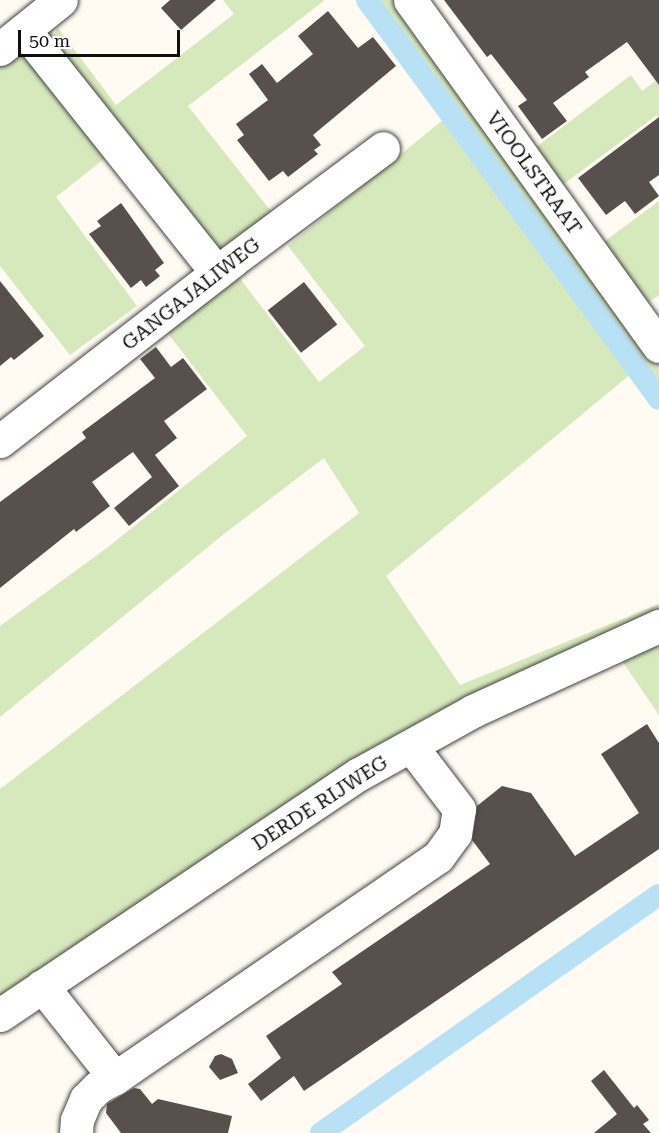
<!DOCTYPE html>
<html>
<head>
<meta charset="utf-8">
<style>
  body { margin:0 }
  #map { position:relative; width:659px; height:1133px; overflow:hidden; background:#fffbf2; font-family:"Roboto Serif",serif }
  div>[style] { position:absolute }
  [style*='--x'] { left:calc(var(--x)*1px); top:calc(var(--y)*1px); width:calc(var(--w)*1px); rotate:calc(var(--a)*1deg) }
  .green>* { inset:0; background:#d6e9bc }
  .canal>* { height:22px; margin:-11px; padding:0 11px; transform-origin:11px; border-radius:11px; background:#b8e1f5 }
  .building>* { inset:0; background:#58504c; transform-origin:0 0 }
  .roads { filter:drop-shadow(0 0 2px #424242) drop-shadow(0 0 2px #424242) }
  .minor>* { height:33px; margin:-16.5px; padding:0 16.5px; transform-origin:16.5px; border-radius:16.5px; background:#fff }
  span { translate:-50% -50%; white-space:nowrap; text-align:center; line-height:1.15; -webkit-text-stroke:6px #fff; paint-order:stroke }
  .street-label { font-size:20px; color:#0f0f0f }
  .scale { position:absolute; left:18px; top:30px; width:162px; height:27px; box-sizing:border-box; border:3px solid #0f0f0f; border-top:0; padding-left:8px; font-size:18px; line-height:21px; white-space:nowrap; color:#0f0f0f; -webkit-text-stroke:4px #fff; paint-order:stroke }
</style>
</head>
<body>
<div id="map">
  <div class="green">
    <div style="clip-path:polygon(223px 0,325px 0,188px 106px,274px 215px,216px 258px,53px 48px,53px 36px,58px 28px,116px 105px,234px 14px)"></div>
    <div style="clip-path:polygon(367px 0,399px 0,659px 359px,659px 399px,637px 369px,386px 576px,460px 685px,659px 604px,659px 616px,470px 704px,0 1006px,0 789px,359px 513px,324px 458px,224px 534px,0 717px,0 626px,108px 547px,247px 436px,156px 318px,228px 263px,319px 382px,365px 346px,288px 246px,449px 115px)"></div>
    <div style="clip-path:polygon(28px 51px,113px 152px,56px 197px,137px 306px,70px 355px,0 266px,0 65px,15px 53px)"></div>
    <div style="clip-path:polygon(631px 75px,642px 91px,659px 78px,659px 118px,657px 115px,561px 186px,535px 148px)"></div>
    <div style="clip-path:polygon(659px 201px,659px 295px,645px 305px,601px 244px)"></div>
    <div style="clip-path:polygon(654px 641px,659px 649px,659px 715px,618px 655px)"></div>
  </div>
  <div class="canal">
    <div style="--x:367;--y:0;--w:494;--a:53.8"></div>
    <div style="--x:321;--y:1133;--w:413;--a:-35.2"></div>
  </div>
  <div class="building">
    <div style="clip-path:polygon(170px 0,216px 0,181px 30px,161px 8px)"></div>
    <div style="clip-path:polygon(444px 0,659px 0,659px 85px,627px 42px,585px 72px,589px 77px,553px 103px,567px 121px,542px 139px,518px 106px,527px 100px,491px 54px,487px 57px)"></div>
    <div style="clip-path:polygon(328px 11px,358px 48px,373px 37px,396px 66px,313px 135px,321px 145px,314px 150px,318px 154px,288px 177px,283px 171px,269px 181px,237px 140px,244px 135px,236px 124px,268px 100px,249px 74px,262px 64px,277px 83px,313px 54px,298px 36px)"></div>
    <div style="clip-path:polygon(659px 117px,659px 175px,649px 182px,659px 196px,635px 214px,625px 201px,606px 215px,578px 178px)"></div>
    <div style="clip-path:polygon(121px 203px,164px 263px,155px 270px,160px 276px,146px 287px,141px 280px,131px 288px,89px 234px,101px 226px,97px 221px)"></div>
    <div style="clip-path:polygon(0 281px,44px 336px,14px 360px,11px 357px,0 366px)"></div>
    <div style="left:304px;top:282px;width:54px;height:46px;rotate:52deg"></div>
    <div style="clip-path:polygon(156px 347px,171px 367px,183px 358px,207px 389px,164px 421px,177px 438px,155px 455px,179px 486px,129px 526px,114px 508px,152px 477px,133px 452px,92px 482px,110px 506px,76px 532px,74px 529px,0 588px,0 502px,86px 438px,82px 432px,155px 378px,140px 359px)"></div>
    <div style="clip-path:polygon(647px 724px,659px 743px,659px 849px,304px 1091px,294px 1076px,261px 1101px,248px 1084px,281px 1058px,266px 1036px,342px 984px,332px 972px,490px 864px,472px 840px,477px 806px,502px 786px,531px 793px,575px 856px,639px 813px,601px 754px)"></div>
    <div style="clip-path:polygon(221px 1054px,232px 1059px,238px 1073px,220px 1080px,209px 1067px,215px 1056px)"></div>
    <div style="clip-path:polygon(604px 1070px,634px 1108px,637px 1105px,649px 1120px,643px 1124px,651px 1133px,594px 1133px,617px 1114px,591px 1081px)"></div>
    <div style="clip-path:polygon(134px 1088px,140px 1089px,152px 1104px,158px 1099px,232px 1116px,228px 1133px,121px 1133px,106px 1113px,107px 1104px)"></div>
  </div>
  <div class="roads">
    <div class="minor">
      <div style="--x:410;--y:0;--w:426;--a:54.3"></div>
      <div style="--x:24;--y:30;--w:310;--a:51.5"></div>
      <div style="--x:0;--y:49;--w:78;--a:-38.8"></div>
      <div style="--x:0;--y:441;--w:295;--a:-37.8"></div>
      <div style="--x:233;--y:260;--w:187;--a:-36.7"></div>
      <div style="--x:42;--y:986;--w:117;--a:51.6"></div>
      <div style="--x:115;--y:1078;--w:391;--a:-34.4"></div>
      <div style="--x:438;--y:857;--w:29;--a:-54"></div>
      <div style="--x:455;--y:834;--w:25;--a:-81"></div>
      <div style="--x:459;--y:809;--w:79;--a:-127.3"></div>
      <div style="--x:0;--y:1015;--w:432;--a:-33.9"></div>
      <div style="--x:359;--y:774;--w:130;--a:-28.9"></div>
      <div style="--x:473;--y:711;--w:205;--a:-24.6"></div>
      <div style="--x:76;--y:1133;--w:13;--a:-86"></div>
      <div style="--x:77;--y:1120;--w:23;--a:-67"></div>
      <div style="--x:86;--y:1099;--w:17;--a:-45"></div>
      <div style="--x:98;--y:1087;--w:19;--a:-28"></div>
    </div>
  </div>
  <div class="street-label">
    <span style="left:534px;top:173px;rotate:54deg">VIOOLSTRAAT</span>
    <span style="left:191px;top:294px;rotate:-38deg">GANGAJALIWEG</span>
    <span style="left:320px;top:803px;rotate:-33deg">DERDE RIJWEG</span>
  </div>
  <div class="scale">50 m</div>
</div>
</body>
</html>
